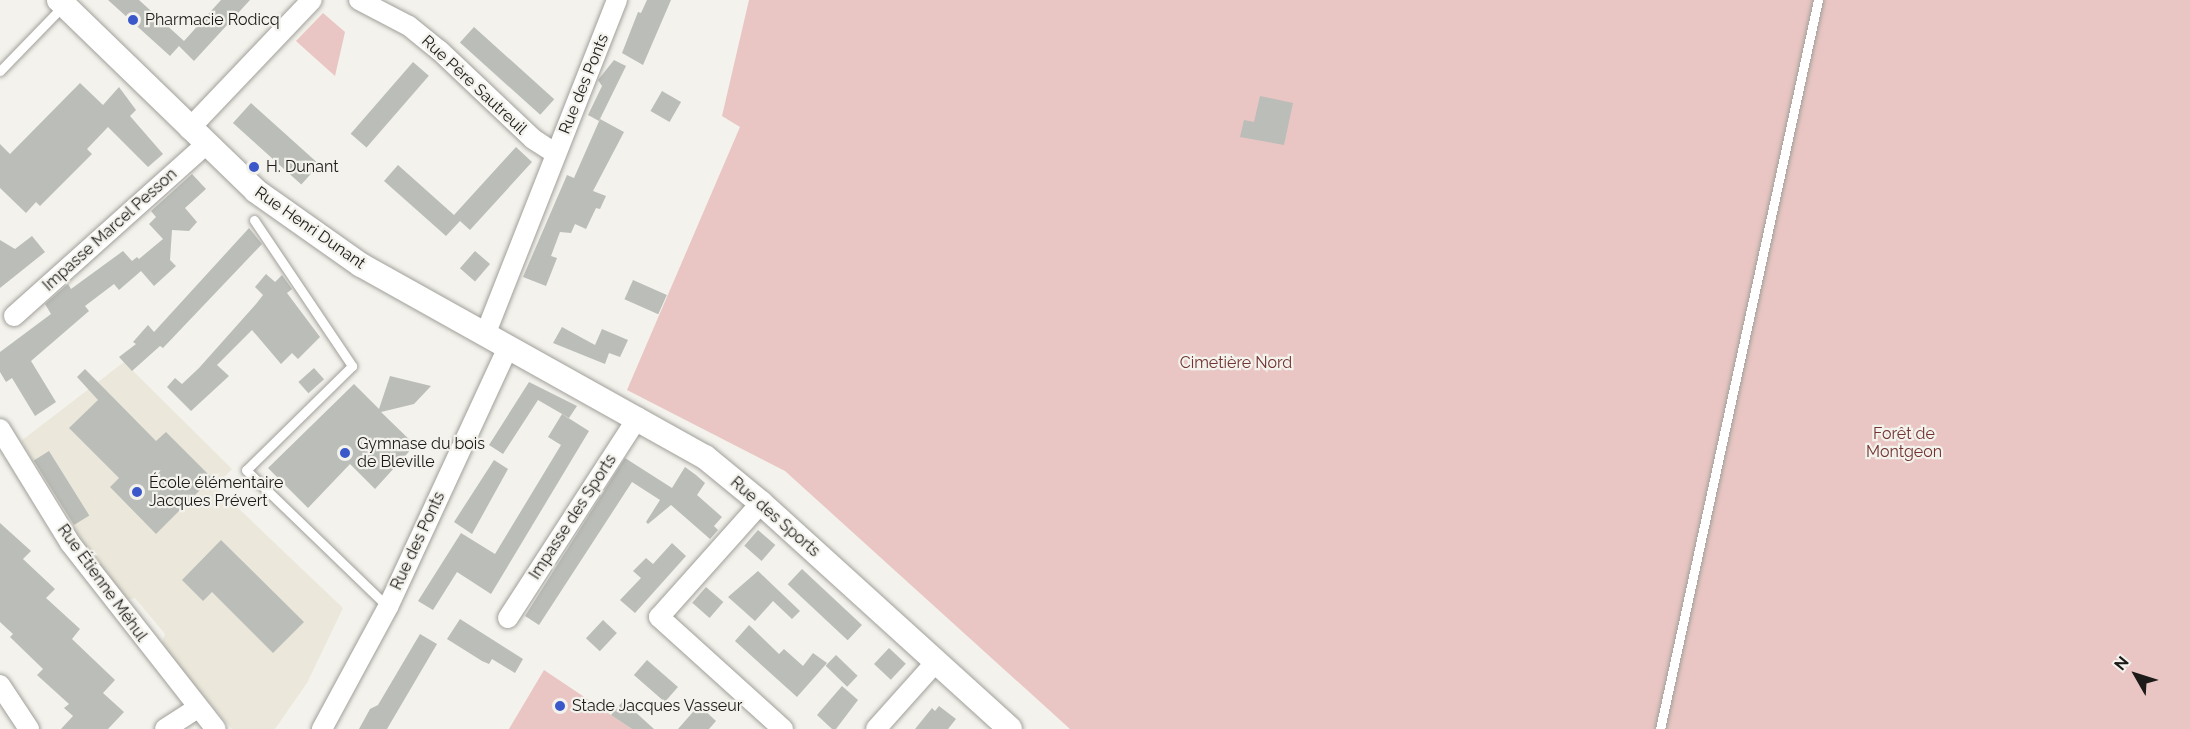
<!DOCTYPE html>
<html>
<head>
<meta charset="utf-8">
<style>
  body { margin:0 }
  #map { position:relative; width:2190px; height:729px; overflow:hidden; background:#f3f2ec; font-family:Raleway,sans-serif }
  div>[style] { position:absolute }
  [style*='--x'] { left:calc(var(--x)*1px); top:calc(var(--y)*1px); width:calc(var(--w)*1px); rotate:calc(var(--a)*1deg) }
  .built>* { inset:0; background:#ebe8db }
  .green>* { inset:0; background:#e9c6c3 }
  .building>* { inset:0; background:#babdb8; transform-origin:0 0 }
  .roads { filter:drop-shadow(0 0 2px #a19f9a) drop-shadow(0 0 2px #a19f9a) }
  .service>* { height:9px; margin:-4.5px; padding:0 4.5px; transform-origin:4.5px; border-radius:4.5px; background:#fff }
  .minor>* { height:20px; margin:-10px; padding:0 10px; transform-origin:10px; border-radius:10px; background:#fff }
  .tertiary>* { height:24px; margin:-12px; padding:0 12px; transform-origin:12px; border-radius:12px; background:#fff }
  .dots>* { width:16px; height:16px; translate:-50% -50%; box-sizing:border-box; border:3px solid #f3f2ec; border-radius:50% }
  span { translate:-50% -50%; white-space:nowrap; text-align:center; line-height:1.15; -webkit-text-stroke:4.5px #f3f2ec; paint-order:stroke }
  .poi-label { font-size:16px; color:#1c1b19 }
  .left { translate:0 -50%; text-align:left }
  .street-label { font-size:16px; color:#1c1b19 }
  .park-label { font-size:16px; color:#723331 }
  .north { position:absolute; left:2106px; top:645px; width:60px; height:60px; -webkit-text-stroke:4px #f3f2ec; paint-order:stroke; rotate:309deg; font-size:16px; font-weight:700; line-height:24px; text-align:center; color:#1c1b19 }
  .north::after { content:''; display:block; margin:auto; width:21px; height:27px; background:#1c1b19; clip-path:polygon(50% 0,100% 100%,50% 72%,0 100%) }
</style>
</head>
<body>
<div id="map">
  <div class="built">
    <div style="clip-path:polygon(124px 362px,232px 469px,215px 486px,343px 608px,307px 683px,275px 729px,232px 729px,166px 652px,162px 643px,165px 634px,135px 598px,124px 600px,85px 545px,21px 441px)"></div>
  </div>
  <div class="green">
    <div style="clip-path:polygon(749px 0,2190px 0,2190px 729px,1070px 729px,785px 471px,627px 390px,740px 127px,722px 116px)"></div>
    <div style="clip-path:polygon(323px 13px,345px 32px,335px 76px,296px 41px)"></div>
    <div style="clip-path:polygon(544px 670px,632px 729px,509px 729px)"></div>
  </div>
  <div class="building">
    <div style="clip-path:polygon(108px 0,139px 0,184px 41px,221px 0,250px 0,194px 61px,179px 46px,170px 56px)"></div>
    <div style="clip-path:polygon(647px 0,671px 0,643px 65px,622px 53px,638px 12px,641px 13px)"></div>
    <div style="left:474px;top:27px;width:108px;height:21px;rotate:42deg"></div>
    <div style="clip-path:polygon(614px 60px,626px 66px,599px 121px,588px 115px,602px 86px,598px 80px)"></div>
    <div style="left:413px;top:62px;width:21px;height:95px;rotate:41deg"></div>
    <div style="clip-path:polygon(80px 83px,103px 105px,119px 87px,136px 110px,130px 116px,163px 154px,148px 167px,108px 127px,87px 149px,92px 154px,40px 206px,36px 202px,26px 213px,0 188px,0 144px,10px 154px)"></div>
    <div style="left:662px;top:91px;width:22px;height:23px;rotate:30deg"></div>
    <div style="clip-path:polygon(1260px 96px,1293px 103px,1284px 145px,1240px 137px,1244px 120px,1254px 122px)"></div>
    <div style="left:251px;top:103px;width:92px;height:27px;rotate:42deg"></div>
    <div style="clip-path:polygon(600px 119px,624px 132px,593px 191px,606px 196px,600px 209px,596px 208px,586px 229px,575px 224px,571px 233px,560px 232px,551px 256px,557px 258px,546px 286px,523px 277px,567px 175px,574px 178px)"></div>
    <div style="clip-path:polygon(516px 147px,532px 162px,470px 230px,460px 221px,446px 236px,384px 181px,398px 165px,454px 215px)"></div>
    <div style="clip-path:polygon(192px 174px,206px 189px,185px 208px,197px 222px,189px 231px,172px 230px,170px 260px,176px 266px,154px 286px,141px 271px,119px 290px,114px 284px,85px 306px,89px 311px,31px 361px,56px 402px,35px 416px,12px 378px,6px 382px,0 372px,0 352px,51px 314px,45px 304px,68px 284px,71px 289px,123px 251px,132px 261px,137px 257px,139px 259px,163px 239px,149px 224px,156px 217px,151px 211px)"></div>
    <div style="clip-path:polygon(249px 228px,262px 244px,163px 348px,160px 346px,132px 371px,119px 357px,136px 344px,133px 342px,148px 325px,154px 332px)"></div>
    <div style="clip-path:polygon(32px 236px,45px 252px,0 288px,0 240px,15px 249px)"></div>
    <div style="left:475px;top:251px;width:20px;height:23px;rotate:41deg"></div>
    <div style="clip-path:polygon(266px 274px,275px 282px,282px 275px,292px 289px,287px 293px,320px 337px,298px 359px,292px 353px,281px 364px,252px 330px,217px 365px,229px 376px,191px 411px,167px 387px,175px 378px,182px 384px,199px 368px,256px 304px,263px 295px,255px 287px)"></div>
    <div style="left:633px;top:280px;width:37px;height:21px;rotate:24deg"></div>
    <div style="clip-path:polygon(562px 327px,595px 345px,602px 329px,628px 340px,620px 357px,609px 353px,605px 364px,553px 343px)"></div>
    <div style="left:314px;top:368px;width:15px;height:21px;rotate:48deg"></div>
    <div style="clip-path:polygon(85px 369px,156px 441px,166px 432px,212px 478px,156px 534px,110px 487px,119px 478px,69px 428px,98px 400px,77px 377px)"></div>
    <div style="clip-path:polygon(390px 376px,431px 386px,414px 404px,381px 412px,415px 445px,375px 489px,350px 464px,308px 508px,268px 468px,354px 384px,379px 409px)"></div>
    <div style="clip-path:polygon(529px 382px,577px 406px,569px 418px,538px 400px,503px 454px,489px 445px)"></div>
    <div style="clip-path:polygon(562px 414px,589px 431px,491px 594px,457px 572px,433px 610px,418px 601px,461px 533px,495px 554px,561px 445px,548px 437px)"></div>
    <div style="left:49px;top:451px;width:76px;height:18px;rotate:58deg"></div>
    <div style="clip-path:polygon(625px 458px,672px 488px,685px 467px,696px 475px,705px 483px,697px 495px,722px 517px,714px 526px,718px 530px,710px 539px,671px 505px,648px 524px,646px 522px,660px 500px,632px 482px,539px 625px,525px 616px)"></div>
    <div style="clip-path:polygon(494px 460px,508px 469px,472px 534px,454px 522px)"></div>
    <div style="clip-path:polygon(0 523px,31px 551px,23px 559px,55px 589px,46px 598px,80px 629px,72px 639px,115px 680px,103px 693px,124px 712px,108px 729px,61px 729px,73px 716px,64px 708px,69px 704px,37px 675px,43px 669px,10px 637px,13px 634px,0 622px)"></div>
    <div style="left:758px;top:530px;width:23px;height:21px;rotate:41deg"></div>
    <div style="clip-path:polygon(221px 540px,304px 622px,273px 653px,212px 592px,203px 601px,182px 580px)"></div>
    <div style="clip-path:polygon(672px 543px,686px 556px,635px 613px,620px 600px,641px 578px,633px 571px,646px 558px,653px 564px)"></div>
    <div style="left:802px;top:569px;width:82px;height:21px;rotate:43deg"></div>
    <div style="clip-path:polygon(758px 571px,800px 611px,792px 619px,773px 601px,755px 621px,728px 597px)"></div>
    <div style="left:706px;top:587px;width:23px;height:21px;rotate:41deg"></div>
    <div style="clip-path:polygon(460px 619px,523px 659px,515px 673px,492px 659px,489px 664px,482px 661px,447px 639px)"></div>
    <div style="left:603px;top:620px;width:19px;height:25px;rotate:43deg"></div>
    <div style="clip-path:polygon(749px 625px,779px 654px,784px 649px,803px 666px,813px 653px,827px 663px,797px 697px,735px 641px)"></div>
    <div style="clip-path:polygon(420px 634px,437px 644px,387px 729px,359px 729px,370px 709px,378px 705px)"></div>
    <div style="left:889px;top:648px;width:23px;height:22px;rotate:43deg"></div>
    <div style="left:836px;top:655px;width:30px;height:15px;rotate:44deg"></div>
    <div style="left:647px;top:660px;width:41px;height:20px;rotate:41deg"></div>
    <div style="clip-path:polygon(842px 686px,858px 700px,836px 729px,832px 729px,817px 715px)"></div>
    <div style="clip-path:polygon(623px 701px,632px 709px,654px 729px,632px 729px,611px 715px)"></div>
    <div style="clip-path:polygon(699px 705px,716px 721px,709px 729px,678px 729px)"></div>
    <div style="clip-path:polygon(939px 706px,956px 719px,948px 729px,915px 729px,932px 708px,935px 711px)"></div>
  </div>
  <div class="roads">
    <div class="service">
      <div style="--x:0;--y:71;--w:91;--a:-45.9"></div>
      <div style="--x:254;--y:220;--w:176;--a:56.1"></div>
      <div style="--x:352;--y:366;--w:148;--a:135.5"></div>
      <div style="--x:246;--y:470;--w:197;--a:44"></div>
      <div style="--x:1660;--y:729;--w:746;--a:-77.77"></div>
    </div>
    <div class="minor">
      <div style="--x:359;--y:0;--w:56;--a:27.5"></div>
      <div style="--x:409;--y:26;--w:38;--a:39"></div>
      <div style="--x:439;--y:50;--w:129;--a:43.4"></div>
      <div style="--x:533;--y:139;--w:27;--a:33"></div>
      <div style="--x:189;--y:129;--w:178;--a:-46.4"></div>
      <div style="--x:14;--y:316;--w:256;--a:-41.8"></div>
      <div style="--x:485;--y:335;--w:360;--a:-68.5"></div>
      <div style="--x:0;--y:429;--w:134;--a:58.4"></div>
      <div style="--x:70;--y:543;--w:236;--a:51.9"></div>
      <div style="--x:761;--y:503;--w:153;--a:131.8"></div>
      <div style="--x:659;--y:617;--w:167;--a:42.1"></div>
      <div style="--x:508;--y:618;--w:239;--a:-57.1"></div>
      <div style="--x:0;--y:685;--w:53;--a:56.6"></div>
      <div style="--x:165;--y:729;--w:38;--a:-33"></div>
      <div style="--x:322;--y:729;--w:139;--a:-61.6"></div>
      <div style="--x:388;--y:607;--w:284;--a:-65.2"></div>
      <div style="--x:876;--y:729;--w:90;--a:-48.2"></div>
    </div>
    <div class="tertiary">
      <div style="--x:59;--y:0;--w:274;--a:44.1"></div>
      <div style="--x:256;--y:191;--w:128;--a:35.2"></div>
      <div style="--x:361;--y:265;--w:394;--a:29.2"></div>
      <div style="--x:705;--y:457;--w:72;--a:39.4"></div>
      <div style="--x:761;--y:503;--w:336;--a:42.2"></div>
    </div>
  </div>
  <div class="dots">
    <div style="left:133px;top:20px;background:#3b58ca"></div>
    <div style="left:254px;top:167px;background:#3b58ca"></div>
    <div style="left:345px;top:453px;background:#3b58ca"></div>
    <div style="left:137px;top:492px;background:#3b58ca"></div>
    <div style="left:560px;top:706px;background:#3b58ca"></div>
  </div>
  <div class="poi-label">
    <span class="left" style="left:145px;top:20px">Pharmacie Rodicq</span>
    <span class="left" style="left:266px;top:167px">H. Dunant</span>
    <span class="left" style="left:357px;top:453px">Gymnase du bois<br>de Bleville</span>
    <span class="left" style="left:149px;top:492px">École élémentaire<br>Jacques Prévert</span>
    <span class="left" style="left:572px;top:706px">Stade Jacques Vasseur</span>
  </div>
  <div class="street-label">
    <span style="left:584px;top:84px;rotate:-68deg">Rue des Ponts</span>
    <span style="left:474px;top:85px;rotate:43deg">Rue Père Sautreuil</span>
    <span style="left:310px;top:228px;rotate:35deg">Rue Henri Dunant</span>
    <span style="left:110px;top:230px;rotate:-42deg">Impasse Marcel Pesson</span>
    <span style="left:573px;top:517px;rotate:-57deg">Impasse des Sports</span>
    <span style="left:775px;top:517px;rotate:41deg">Rue des Sports</span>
    <span style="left:418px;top:541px;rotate:-65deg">Rue des Ponts</span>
    <span style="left:102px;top:583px;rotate:54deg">Rue Étienne Méhul</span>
  </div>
  <div class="park-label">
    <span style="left:1236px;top:363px">Cimetière Nord</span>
    <span style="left:1904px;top:443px">Forêt de<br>Montgeon</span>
  </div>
  <div class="north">N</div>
</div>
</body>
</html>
